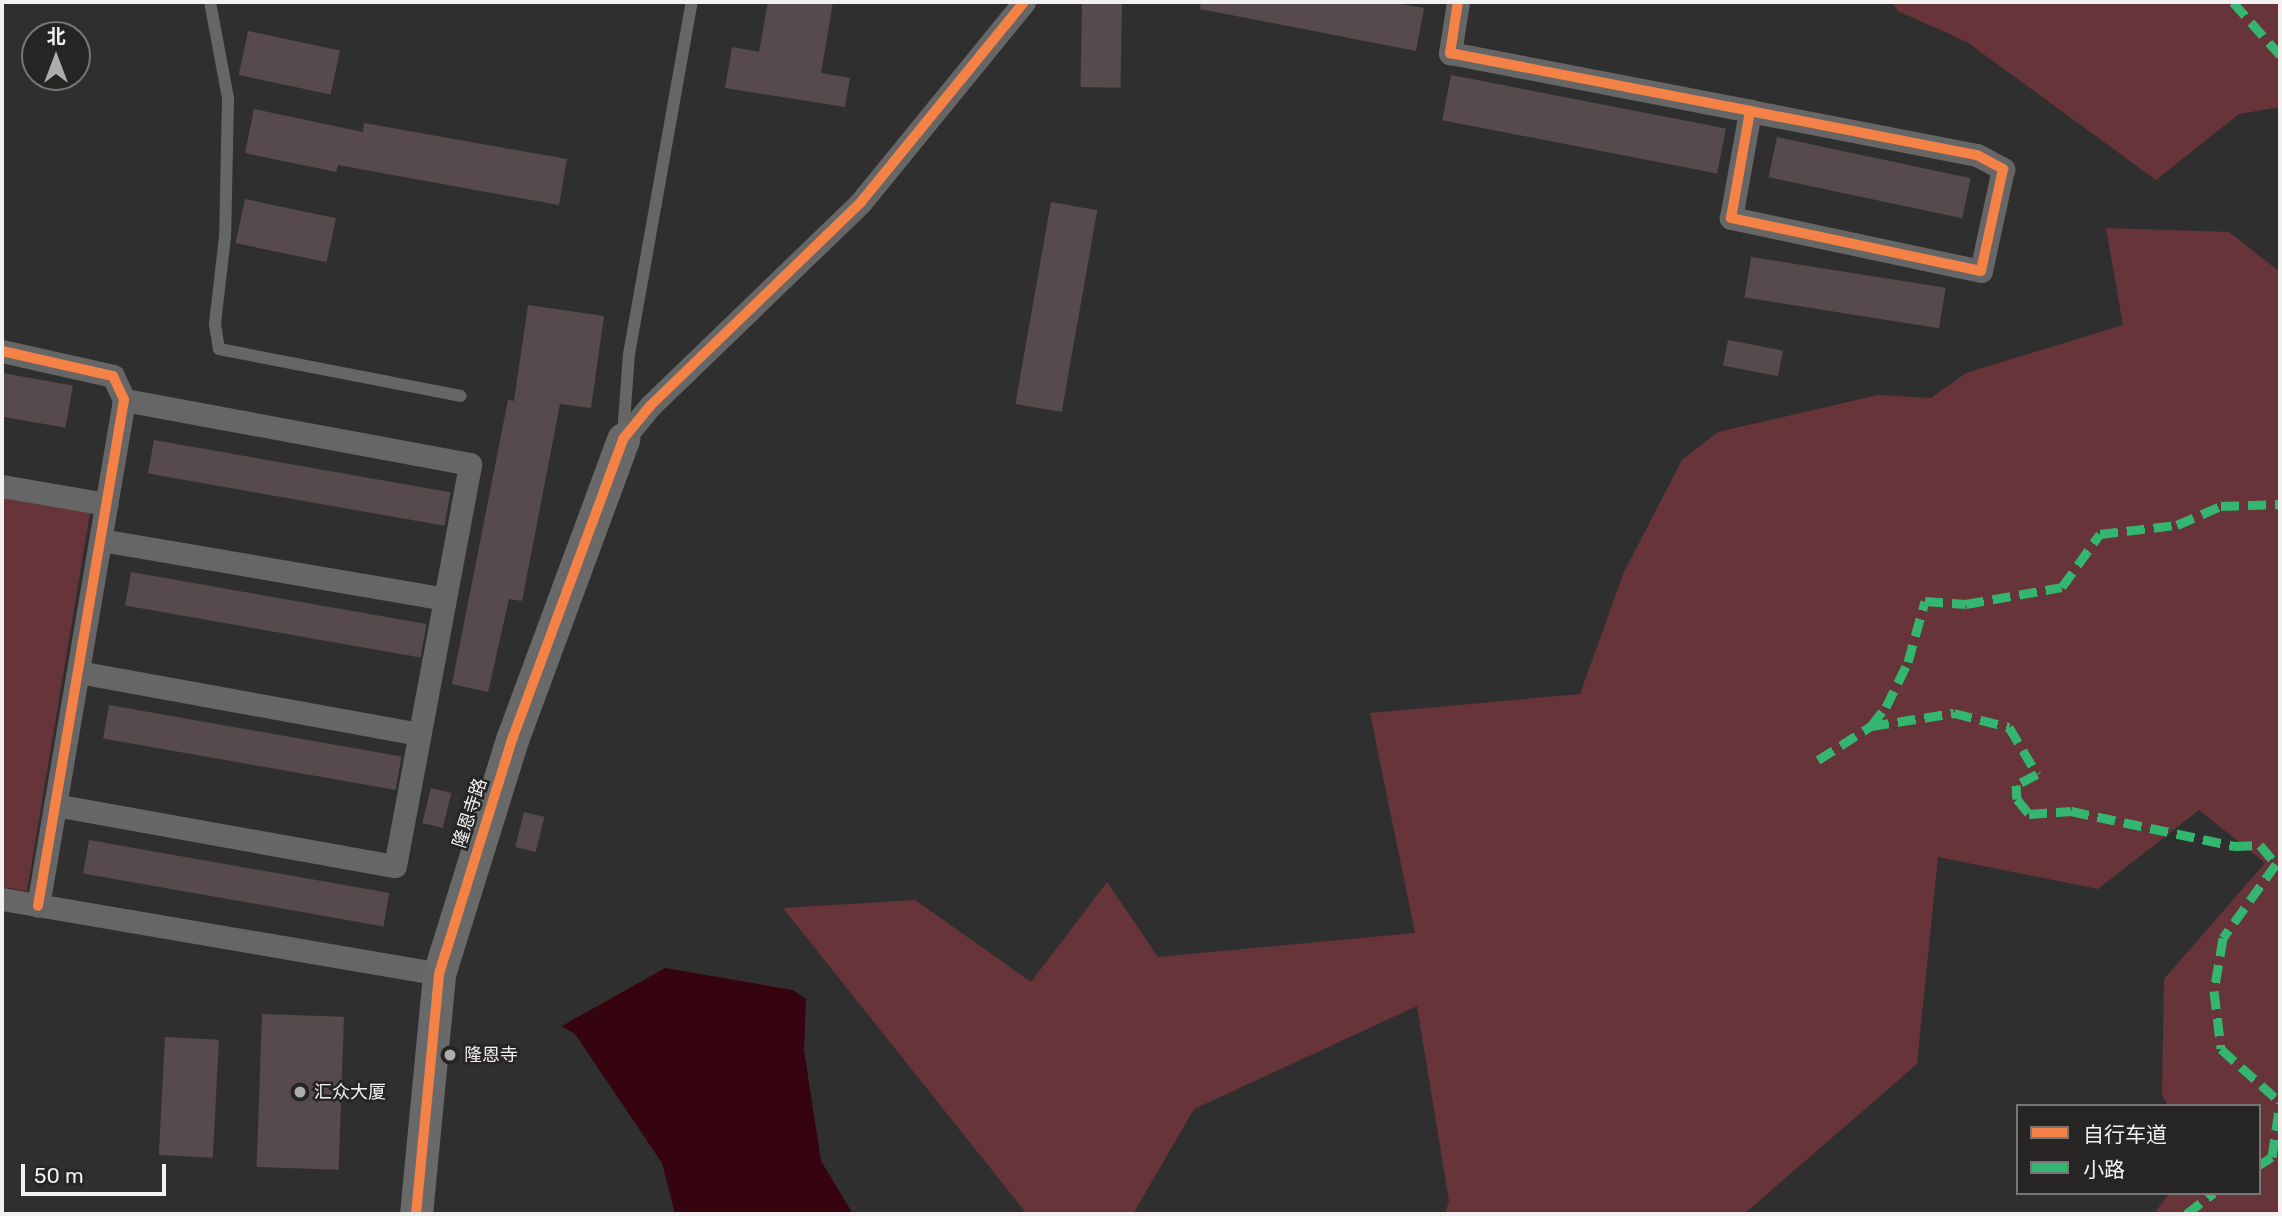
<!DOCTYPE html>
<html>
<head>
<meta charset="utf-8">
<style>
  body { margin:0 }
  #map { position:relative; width:2282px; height:1216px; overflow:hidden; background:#302f2f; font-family:Rubik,"Noto Sans SC",sans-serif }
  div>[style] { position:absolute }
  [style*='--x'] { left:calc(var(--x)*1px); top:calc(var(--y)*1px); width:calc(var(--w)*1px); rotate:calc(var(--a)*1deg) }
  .green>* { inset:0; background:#673439 }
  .water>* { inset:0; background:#36040f }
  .building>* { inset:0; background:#574a4c; transform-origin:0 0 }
  .lane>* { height:12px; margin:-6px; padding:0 6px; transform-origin:6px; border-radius:6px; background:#676666 }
  .street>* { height:23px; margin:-11.5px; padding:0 11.5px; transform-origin:11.5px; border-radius:11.5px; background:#676666 }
  .secondary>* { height:33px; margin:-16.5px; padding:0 16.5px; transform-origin:16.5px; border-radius:16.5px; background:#6a6969 }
  .quiet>* { height:9px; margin-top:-4.5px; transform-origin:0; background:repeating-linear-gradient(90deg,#33b770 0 18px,transparent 0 27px) }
  .cycleway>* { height:10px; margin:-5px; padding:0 5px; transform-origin:5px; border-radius:5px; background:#f48246 }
  .dots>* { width:19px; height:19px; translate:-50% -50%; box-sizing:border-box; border:4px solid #272424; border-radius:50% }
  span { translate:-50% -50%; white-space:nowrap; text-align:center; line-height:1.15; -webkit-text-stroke:5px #272424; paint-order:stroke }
  .street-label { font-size:18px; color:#f2f0f0 }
  .poi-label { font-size:18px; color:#f2f0f0 }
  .left { translate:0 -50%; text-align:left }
  .frame { position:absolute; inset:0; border:4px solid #f2f0f0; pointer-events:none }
  .legend { position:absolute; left:2016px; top:1104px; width:245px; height:91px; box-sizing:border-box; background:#272424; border:2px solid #787676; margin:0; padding:9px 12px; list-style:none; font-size:21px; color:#f2f0f0 }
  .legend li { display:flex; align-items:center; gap:14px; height:35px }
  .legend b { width:35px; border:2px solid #787676 }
  .north { position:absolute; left:21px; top:21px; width:70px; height:70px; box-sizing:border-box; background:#272424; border:2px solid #787676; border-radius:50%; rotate:0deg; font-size:19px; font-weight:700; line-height:28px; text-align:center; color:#f2f0f0 }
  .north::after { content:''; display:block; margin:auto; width:24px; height:32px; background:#aeacac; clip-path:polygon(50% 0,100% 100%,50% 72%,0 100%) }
  .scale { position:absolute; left:21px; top:1164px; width:145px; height:32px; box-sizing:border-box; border:4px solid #f2f0f0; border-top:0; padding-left:9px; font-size:21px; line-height:24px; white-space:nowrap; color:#f2f0f0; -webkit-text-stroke:5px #272424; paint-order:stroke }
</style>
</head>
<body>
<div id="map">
  <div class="green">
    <div style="clip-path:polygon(1892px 2px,2280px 2px,2280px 107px,2239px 114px,2156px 180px,1967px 42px,1898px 11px)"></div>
    <div style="clip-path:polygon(2106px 228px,2229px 232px,2280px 272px,2280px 1214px,2154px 1214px,2169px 1193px,2259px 1193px,2259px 1106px,2168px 1106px,2162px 1095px,2164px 979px,2265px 863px,2199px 810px,2098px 889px,1938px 857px,1917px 1064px,1744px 1214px,1445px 1214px,1449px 1201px,1417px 1006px,1194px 1109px,1133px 1214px,1027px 1214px,783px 908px,915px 900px,1031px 982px,1107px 882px,1158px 957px,1415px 933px,1370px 713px,1580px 694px,1624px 572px,1682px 460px,1718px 432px,1878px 395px,1931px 398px,1966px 373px,2123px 325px)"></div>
    <div style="clip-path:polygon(2px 497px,90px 513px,27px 891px,2px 887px)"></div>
  </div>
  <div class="water">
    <div style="clip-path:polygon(665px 968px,793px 990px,806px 999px,804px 1050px,821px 1161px,853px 1214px,675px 1214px,662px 1163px,575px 1034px,562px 1026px)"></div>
  </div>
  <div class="building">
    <div style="clip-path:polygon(768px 2px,833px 2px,821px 73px,850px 78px,845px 107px,725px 88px,732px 47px,759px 52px)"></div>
    <div style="left:1082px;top:2px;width:40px;height:85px;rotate:1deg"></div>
    <div style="clip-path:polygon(1201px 2px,1390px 2px,1424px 8px,1416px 51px,1200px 9px)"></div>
    <div style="left:248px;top:31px;width:94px;height:45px;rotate:12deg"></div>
    <div style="left:1451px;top:75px;width:280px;height:46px;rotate:11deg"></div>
    <div style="clip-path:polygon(254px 109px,363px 132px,364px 123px,567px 159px,559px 205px,338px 165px,336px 172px,245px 153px)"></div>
    <div style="left:1777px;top:137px;width:198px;height:41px;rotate:12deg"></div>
    <div style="left:245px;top:199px;width:93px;height:45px;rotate:12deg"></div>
    <div style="left:1051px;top:202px;width:47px;height:205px;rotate:10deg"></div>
    <div style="left:1751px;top:257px;width:197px;height:41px;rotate:9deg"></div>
    <div style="clip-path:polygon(528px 305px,604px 316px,591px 408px,560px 404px,522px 601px,509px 599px,488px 692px,452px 684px,508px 400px,514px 401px)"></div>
    <div style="left:1728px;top:340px;width:56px;height:26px;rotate:11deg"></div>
    <div style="left:2px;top:373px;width:72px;height:43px;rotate:10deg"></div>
    <div style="left:154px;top:440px;width:301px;height:34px;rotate:10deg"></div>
    <div style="left:131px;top:572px;width:300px;height:34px;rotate:10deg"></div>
    <div style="left:109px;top:705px;width:297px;height:34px;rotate:10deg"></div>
    <div style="left:431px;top:788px;width:21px;height:36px;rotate:14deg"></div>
    <div style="left:524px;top:812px;width:21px;height:36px;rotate:14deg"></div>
    <div style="left:89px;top:840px;width:305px;height:34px;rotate:10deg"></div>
    <div style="left:262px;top:1014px;width:82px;height:153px;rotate:2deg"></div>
    <div style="left:165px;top:1037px;width:54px;height:118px;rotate:3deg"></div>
  </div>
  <div class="lane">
    <div style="--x:210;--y:2;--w:98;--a:79.4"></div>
    <div style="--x:228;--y:98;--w:139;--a:91.2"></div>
    <div style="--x:225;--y:237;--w:88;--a:96.6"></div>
    <div style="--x:215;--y:324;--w:25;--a:81"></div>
    <div style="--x:219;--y:349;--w:246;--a:11"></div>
    <div style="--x:623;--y:435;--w:81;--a:-85.8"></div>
    <div style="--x:629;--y:354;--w:358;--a:-79.9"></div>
  </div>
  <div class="street">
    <div style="--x:1458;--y:2;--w:52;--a:98.9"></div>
    <div style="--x:1450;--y:53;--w:306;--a:10.9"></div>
    <div style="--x:1750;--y:111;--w:231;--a:11"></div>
    <div style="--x:1977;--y:155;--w:30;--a:28"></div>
    <div style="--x:2003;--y:169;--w:104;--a:102.2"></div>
    <div style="--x:1981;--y:271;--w:256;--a:-168"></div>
    <div style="--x:1731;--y:218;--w:109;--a:-79.9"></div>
    <div style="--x:2;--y:351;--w:114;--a:12.7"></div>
    <div style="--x:113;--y:376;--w:26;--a:65"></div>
    <div style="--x:124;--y:400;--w:513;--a:99.65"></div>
    <div style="--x:623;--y:439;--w:43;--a:-50.7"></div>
    <div style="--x:650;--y:406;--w:293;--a:-44"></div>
    <div style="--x:861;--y:202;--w:258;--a:-50.8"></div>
    <div style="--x:2;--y:486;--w:106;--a:9.8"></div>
    <div style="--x:101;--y:540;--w:346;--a:9.7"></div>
    <div style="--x:78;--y:672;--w:346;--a:10.3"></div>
    <div style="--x:55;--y:805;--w:345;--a:10.2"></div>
    <div style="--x:395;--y:866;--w:409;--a:-79.4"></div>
    <div style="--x:470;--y:464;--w:352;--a:-169.5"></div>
    <div style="--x:2;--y:899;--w:443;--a:9.7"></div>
  </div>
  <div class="secondary">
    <div style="--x:416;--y:1214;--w:241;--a:-84.5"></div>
    <div style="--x:439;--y:974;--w:248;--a:-72.7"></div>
    <div style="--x:513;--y:737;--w:318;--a:-69.7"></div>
  </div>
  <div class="quiet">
    <div style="--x:2233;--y:2;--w:71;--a:48.4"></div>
    <div style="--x:1871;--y:726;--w:84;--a:-8.9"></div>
    <div style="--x:1954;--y:713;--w:57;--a:14.3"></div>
    <div style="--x:2009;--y:727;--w:55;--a:59.2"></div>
    <div style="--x:2037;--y:774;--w:24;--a:152"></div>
    <div style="--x:2016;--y:785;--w:14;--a:86"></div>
    <div style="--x:2017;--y:799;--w:19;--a:51"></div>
    <div style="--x:2029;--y:814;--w:42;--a:-4.1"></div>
    <div style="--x:2071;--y:811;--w:167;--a:12.1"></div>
    <div style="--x:2234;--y:846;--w:26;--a:-2"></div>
    <div style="--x:2260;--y:845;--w:25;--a:50"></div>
    <div style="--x:2276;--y:864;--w:91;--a:125.6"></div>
    <div style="--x:2223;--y:938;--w:54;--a:99.6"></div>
    <div style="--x:2214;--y:991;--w:58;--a:83.1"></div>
    <div style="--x:2221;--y:1049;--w:79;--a:41.9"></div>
    <div style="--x:1818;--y:760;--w:63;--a:-32.7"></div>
    <div style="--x:1871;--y:726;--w:24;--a:-52"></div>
    <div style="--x:1886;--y:707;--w:50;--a:-63.9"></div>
    <div style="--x:1908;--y:662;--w:63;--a:-74.4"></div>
    <div style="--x:1925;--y:601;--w:41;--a:4.2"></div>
    <div style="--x:1966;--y:604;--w:97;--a:-10"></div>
    <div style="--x:2062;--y:587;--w:65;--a:-54.4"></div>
    <div style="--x:2100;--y:534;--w:78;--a:-6.7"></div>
    <div style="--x:2177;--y:525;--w:48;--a:-23.4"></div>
    <div style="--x:2221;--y:506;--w:59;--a:-1.9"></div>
    <div style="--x:2259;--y:1165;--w:15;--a:-32"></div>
    <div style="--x:2272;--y:1157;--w:55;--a:-81.6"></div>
    <div style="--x:2186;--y:1214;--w:35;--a:-37"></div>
  </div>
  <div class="cycleway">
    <div style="--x:1458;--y:2;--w:52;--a:98.9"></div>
    <div style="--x:1450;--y:53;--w:306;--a:10.9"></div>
    <div style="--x:1750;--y:111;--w:231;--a:11"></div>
    <div style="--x:1977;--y:155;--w:30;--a:28"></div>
    <div style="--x:2003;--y:169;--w:104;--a:102.2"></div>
    <div style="--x:1981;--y:271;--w:256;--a:-168"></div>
    <div style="--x:1731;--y:218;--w:109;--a:-79.9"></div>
    <div style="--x:2;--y:351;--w:114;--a:12.7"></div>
    <div style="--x:113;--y:376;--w:26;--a:65"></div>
    <div style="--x:124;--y:400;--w:513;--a:99.65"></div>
    <div style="--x:416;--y:1214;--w:241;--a:-84.5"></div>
    <div style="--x:439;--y:974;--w:248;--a:-72.7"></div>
    <div style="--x:513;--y:737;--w:318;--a:-69.7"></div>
    <div style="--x:623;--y:439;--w:43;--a:-50.7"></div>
    <div style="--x:650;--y:406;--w:293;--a:-44"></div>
    <div style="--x:861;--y:202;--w:258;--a:-50.8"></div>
  </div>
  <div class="dots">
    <div style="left:450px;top:1055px;background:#aeacac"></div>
    <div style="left:300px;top:1092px;background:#aeacac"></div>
  </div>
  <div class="street-label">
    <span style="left:470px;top:813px;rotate:-72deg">隆恩寺路</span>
  </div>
  <div class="poi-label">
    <span class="left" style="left:464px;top:1055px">隆恩寺</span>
    <span class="left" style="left:314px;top:1092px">汇众大厦</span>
  </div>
  <div class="frame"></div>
  <ul class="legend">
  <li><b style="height:9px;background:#f48246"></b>自行车道</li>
  <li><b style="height:9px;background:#33b770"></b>小路</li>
  </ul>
  <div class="north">北</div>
  <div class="scale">50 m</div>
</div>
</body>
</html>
